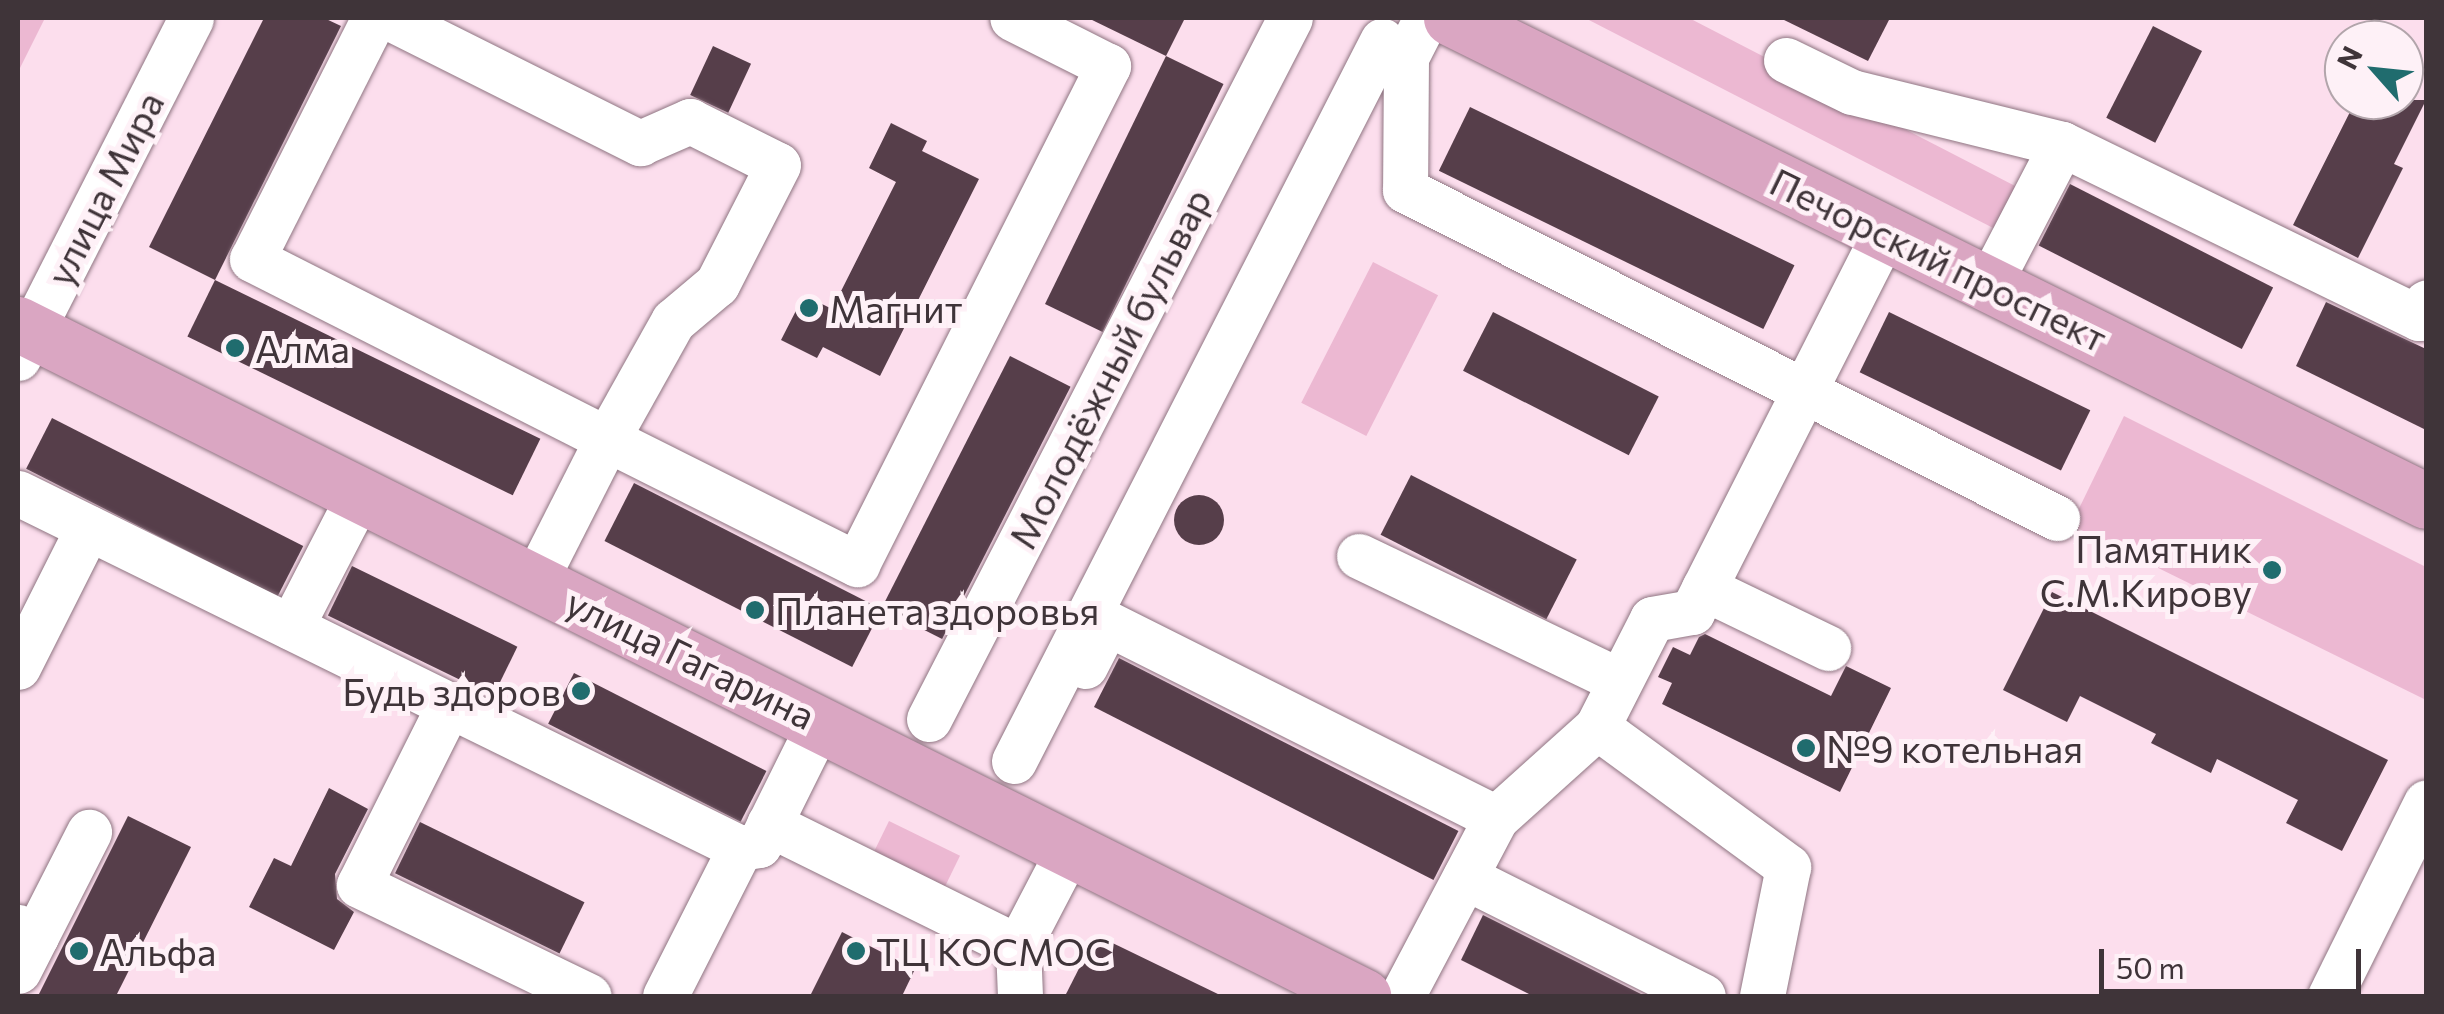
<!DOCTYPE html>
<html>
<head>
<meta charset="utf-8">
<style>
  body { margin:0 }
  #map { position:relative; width:2444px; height:1014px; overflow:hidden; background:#fcdeed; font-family:Commissioner,sans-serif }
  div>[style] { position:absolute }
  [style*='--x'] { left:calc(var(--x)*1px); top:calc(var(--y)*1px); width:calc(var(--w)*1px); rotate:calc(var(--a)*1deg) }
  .green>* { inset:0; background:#ecb8d2; transform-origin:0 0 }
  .building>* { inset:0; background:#563e4a; transform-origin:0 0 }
  .round { border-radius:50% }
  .roads { filter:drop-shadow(0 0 2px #8f7582) drop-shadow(0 0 2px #8f7582) }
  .minor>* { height:45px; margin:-22.5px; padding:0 22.5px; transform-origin:22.5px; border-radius:22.5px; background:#fff }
  .major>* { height:55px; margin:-27.5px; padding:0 27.5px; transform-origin:27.5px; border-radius:27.5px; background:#daa6c2 }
  .dots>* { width:28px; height:28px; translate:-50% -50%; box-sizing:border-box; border:5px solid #fef1f7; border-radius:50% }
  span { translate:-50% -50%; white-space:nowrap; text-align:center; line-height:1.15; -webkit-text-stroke:10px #fef1f7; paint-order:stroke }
  .street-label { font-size:38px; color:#3f3439 }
  .poi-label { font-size:38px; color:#3f3439 }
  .left { translate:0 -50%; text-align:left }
  .right { translate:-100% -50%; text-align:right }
  .frame { position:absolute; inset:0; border:20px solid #3f3439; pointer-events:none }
  .north { position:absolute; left:2324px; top:20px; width:100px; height:100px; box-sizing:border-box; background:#fef1f7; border:2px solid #b2a5ab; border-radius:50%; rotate:297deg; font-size:28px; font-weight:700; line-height:40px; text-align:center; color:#3f3439 }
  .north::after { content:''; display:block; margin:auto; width:35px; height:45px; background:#206c6e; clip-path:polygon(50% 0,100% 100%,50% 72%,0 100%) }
  .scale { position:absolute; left:2099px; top:949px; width:262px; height:45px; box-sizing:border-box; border:5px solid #3f3439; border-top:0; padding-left:12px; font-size:30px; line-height:35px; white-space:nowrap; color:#3f3439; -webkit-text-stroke:8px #fef1f7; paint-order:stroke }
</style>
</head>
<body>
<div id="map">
  <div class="green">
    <div style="clip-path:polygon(18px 18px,45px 18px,18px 72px)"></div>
    <div style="clip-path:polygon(1585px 18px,1689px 18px,2019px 188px,1997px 230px)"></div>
    <div style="left:1373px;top:262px;width:73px;height:158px;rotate:27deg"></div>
    <div style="clip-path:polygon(2124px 416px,2426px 567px,2424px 699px,2071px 525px)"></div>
    <div style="left:889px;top:821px;width:79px;height:34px;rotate:26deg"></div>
  </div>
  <div class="building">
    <div style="clip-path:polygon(264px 18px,324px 18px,341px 26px,215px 280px,149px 247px)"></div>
    <div style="clip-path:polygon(1088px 18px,1185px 18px,1166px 56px)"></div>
    <div style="clip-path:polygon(1780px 18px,1890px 18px,1868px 61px)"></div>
    <div style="left:2153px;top:26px;width:55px;height:103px;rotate:27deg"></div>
    <div style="left:713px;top:46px;width:42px;height:54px;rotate:25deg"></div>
    <div style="left:1166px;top:56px;width:64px;height:276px;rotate:26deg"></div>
    <div style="clip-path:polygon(2356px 100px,2426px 100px,2394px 164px,2403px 168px,2358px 258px,2293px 225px)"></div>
    <div style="left:1470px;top:107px;width:361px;height:71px;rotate:26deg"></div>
    <div style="clip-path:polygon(891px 123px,927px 141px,922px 151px,979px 179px,880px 376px,823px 347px,817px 358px,781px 340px,804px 295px,832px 309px,896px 182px,869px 168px)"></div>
    <div style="left:2070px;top:184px;width:228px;height:69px;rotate:27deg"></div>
    <div style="left:215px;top:280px;width:362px;height:63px;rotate:26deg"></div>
    <div style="clip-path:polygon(2326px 302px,2426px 349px,2426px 430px,2296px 366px)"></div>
    <div style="left:1493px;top:312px;width:186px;height:66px;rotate:27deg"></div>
    <div style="left:1889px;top:312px;width:224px;height:67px;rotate:26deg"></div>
    <div style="left:1010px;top:356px;width:68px;height:283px;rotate:27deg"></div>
    <div style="left:52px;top:418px;width:282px;height:57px;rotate:27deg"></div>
    <div style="left:1411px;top:475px;width:186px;height:67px;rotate:27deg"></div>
    <div style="left:634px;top:483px;width:278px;height:65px;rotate:27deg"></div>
    <div class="round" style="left:1174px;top:495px;width:50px;height:50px"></div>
    <div style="left:352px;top:566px;width:184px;height:55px;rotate:26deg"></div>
    <div style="clip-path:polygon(2052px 592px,2388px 760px,2342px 851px,2286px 823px,2298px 800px,2217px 759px,2211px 773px,2151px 743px,2156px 734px,2080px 696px,2067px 722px,2003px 690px)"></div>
    <div style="clip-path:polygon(1705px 634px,1831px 696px,1846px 666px,1891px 688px,1840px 792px,1662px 704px,1672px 683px,1658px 677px,1673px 647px,1690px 655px,1699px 637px)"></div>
    <div style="left:1119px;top:658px;width:381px;height:55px;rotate:27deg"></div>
    <div style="left:574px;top:673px;width:216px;height:57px;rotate:27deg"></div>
    <div style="clip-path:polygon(329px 788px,368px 809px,335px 874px,337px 899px,354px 912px,334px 950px,249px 907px,274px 858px,291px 866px)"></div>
    <div style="clip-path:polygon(128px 816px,191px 847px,116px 996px,38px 996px)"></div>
    <div style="left:420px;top:822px;width:183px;height:57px;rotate:26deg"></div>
    <div style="clip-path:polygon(1483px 915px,1645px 996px,1533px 996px,1461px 960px)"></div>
    <div style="clip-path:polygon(842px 932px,915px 969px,902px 996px,810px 996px)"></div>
    <div style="clip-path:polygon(1096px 935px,1222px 996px,1065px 996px)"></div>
  </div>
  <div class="roads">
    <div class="minor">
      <div style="--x:374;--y:18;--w:270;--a:116.8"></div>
      <div style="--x:252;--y:259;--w:398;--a:26.9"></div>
      <div style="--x:607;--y:439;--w:159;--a:116.9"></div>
      <div style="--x:390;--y:18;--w:280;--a:26.6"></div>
      <div style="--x:640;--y:143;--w:55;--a:-23.7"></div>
      <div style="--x:690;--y:121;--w:98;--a:26.6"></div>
      <div style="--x:778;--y:165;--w:134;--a:117.1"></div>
      <div style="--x:717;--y:284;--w:57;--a:139.9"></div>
      <div style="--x:673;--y:321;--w:135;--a:119.2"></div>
      <div style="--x:607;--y:439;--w:280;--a:26.6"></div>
      <div style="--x:857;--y:564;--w:558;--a:-63.25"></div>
      <div style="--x:1108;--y:66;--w:107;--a:-153.4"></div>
      <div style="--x:1426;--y:18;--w:44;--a:117.1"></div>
      <div style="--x:1406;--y:57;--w:133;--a:90.4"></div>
      <div style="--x:1405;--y:190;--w:730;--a:26.71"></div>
      <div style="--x:1786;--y:60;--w:73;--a:25.9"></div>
      <div style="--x:1852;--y:92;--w:216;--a:13.9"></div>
      <div style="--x:1989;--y:284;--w:158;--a:-62.5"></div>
      <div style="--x:2062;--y:144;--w:397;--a:26"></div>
      <div style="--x:2419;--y:318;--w:17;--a:-65"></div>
      <div style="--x:18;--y:358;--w:381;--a:-63"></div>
      <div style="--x:18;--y:493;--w:805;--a:26.18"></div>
      <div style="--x:1359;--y:556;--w:289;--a:25.6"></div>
      <div style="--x:1704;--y:588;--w:138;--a:25.8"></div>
      <div style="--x:291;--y:627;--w:148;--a:-62.7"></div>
      <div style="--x:1085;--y:666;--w:48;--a:-62.9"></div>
      <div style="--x:1107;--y:623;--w:435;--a:26.6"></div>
      <div style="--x:18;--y:667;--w:156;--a:-63.3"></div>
      <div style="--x:449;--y:705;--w:201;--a:116.6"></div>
      <div style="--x:359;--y:885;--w:255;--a:25.8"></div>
      <div style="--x:929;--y:719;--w:788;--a:-62.75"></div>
      <div style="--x:1597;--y:727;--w:237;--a:36.2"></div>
      <div style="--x:1788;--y:867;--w:132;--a:101.4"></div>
      <div style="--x:1014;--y:761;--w:809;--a:-62.93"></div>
      <div style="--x:769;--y:824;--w:278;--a:26.3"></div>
      <div style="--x:1465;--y:877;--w:266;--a:26.6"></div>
      <div style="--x:18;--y:927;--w:20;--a:27"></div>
      <div style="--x:36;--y:936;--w:39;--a:117"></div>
      <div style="--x:36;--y:936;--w:117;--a:-63"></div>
      <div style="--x:665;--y:996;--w:166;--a:-63.1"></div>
      <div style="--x:740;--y:848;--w:19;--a:-9"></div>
      <div style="--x:759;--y:845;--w:137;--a:-63.6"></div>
      <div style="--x:1020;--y:996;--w:49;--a:-92.3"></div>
      <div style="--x:1018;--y:947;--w:113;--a:-62.5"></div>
      <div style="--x:1402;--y:996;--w:201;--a:-62.2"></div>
      <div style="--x:1496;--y:818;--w:136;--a:-42"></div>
      <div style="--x:1597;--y:727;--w:121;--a:-63"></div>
      <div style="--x:1652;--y:619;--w:41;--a:-9.9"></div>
      <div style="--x:1692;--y:612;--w:426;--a:-63.1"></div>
      <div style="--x:2330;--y:996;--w:216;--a:-63.6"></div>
    </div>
    <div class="major">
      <div style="--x:1451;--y:18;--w:1088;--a:26.35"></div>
      <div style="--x:18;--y:324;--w:1504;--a:26.55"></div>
    </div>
  </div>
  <div class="dots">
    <div style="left:809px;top:308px;background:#206c6e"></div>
    <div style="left:235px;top:348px;background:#206c6e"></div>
    <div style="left:2272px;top:570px;background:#206c6e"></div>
    <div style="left:755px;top:610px;background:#206c6e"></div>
    <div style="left:581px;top:691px;background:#206c6e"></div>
    <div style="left:1806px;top:748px;background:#206c6e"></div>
    <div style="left:79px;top:951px;background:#206c6e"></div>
    <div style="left:856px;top:951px;background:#206c6e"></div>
  </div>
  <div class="street-label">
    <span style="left:104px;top:188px;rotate:-63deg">улица Мира</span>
    <span style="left:1939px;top:259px;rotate:26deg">Печорский проспект</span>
    <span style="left:1109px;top:368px;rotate:-63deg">Молодёжный бульвар</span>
    <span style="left:691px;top:658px;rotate:26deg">улица Гагарина</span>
  </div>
  <div class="poi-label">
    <span class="left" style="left:829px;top:308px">Магнит</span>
    <span class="left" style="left:255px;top:348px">Алма</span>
    <span class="right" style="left:2252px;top:570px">Памятник<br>С.М.Кирову</span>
    <span class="left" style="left:775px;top:610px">Планета здоровья</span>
    <span class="right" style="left:561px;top:691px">Будь здоров</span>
    <span class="left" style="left:1826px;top:748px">№9 котельная</span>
    <span class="left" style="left:99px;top:951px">Альфа</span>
    <span class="left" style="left:876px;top:951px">ТЦ КОСМОС</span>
  </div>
  <div class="frame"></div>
  <div class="north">N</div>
  <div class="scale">50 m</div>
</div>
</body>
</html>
